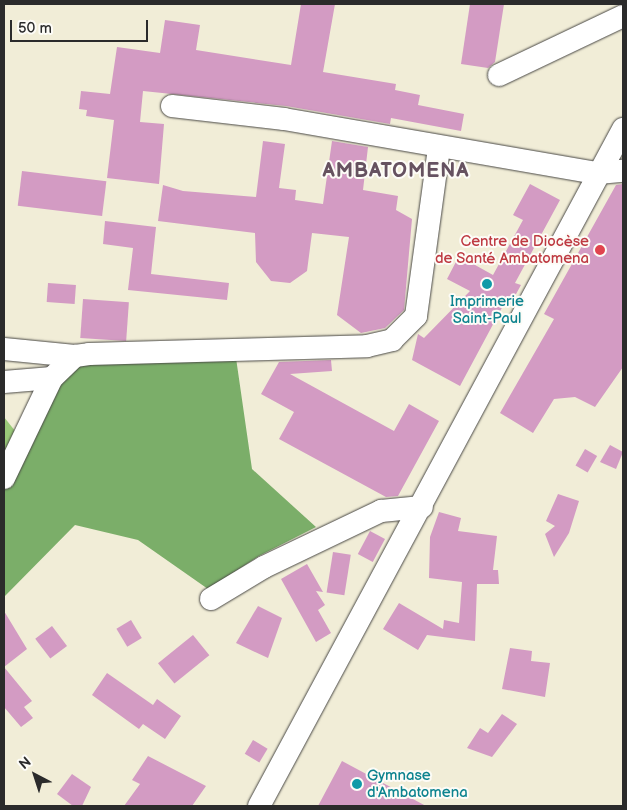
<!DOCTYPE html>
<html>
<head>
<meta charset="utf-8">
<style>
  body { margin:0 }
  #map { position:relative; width:627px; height:810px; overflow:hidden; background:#f1edd7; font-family:"Balsamiq Sans",sans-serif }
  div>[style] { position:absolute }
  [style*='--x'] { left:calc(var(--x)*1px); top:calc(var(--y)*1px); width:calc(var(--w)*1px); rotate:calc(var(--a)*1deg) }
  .green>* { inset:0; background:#9aca79 }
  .forest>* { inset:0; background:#7bae69 }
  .building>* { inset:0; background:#d39bc3; transform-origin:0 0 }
  .roads { filter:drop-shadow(0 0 1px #494845) drop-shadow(0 0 1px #494845) }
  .minor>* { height:22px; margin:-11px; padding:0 11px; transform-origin:11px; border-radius:11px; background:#fff }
  .dots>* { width:14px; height:14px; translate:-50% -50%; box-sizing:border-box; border:2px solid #fdfcf7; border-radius:50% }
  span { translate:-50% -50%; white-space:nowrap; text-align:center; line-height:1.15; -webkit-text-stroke:4px #fdfcf7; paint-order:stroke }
  .health-label { font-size:15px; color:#be3a42 }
  .right { translate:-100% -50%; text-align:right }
  .culture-label { font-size:15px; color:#0d838f }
  .left { translate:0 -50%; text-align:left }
  .district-label { font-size:20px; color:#665260; font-weight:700; letter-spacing:1px }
  .frame { position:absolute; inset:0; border:5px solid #2b2b2b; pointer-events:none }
  .north { position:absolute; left:10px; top:750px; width:50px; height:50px; -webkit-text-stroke:4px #fdfcf7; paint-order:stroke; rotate:320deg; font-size:14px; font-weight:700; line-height:20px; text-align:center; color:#2b2b2b }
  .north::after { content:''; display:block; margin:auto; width:18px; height:22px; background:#2b2b2b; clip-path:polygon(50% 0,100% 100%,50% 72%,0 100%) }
  .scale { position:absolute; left:10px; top:20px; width:138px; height:22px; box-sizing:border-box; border:2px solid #2b2b2b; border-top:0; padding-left:6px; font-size:15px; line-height:18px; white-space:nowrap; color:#2b2b2b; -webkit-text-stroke:4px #fdfcf7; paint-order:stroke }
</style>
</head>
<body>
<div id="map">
  <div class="green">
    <div style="clip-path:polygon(4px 417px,19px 436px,4px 468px)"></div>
  </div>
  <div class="forest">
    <div style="clip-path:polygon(235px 351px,252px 469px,316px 527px,259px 556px,208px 589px,138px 540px,75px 525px,4px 597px,4px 478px,64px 367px)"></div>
  </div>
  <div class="building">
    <div style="clip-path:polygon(301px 4px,335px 4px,323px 72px,396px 84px,395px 90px,420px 95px,418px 105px,464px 114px,461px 131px,391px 118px,390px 124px,286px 106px,143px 91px,140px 122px,164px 124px,159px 184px,107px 178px,114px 120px,86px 116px,87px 110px,79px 109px,81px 91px,110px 94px,117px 47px,160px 53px,165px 20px,200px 25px,196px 50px,291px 65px)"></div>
    <div style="clip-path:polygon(470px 4px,504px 4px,495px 62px,488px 68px,461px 64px)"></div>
    <div style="clip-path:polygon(263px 141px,285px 144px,279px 188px,296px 190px,295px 200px,323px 204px,332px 141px,368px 147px,363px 190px,398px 196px,396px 210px,412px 219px,404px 310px,385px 328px,361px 333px,337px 315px,349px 237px,312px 233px,307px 271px,290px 283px,271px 281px,256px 262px,255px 233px,158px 221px,163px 185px,183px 191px,256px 197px)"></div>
    <div style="left:22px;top:171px;width:85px;height:35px;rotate:7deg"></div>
    <div style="clip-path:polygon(530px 184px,560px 200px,515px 283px,521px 285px,510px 305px,505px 302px,460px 386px,412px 360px,418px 334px,424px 338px,470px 291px,447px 279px,459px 256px,493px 275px,523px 220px,513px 215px)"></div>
    <div style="clip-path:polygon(623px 184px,623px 367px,595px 407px,575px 397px,554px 399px,533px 433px,500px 413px,554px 319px,544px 314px,616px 185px)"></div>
    <div style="clip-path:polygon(105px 221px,156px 227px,151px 274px,229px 283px,227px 300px,128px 290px,133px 248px,103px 244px)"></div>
    <div style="left:48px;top:283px;width:28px;height:19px;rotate:4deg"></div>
    <div style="left:83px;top:299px;width:46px;height:39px;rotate:4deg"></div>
    <div style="clip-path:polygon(331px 360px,332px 371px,290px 374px,394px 431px,409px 404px,439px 421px,398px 496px,386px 497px,279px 439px,294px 412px,261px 394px,279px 362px)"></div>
    <div style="clip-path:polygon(610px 445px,623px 452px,616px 469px,600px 462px)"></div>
    <div style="left:585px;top:449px;width:14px;height:19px;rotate:30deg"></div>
    <div style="clip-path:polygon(558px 494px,579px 501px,569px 533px,554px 557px,545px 534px,555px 526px,546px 521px)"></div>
    <div style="clip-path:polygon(439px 512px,461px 518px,458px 531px,497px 536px,493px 570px,498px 570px,499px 584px,477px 584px,475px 641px,427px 635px,418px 650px,383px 629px,399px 603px,443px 629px,444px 620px,459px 623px,462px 582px,429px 578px,430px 537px)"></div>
    <div style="left:370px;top:531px;width:17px;height:26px;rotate:28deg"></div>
    <div style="left:333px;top:552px;width:18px;height:41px;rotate:9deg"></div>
    <div style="clip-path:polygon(307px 564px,323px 592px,316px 591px,325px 605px,318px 610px,331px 633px,316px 642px,281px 579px)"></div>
    <div style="clip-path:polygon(258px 606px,282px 618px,268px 658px,236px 643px)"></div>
    <div style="clip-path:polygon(4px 611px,27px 649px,4px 667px,32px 701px,24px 707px,33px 718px,21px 727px,4px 707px)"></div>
    <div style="left:131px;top:620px;width:21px;height:17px;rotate:59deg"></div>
    <div style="left:52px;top:626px;width:25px;height:21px;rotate:53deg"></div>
    <div style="left:193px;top:635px;width:26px;height:45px;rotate:51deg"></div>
    <div style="clip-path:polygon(510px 648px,532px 651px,531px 661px,550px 663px,545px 697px,502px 689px)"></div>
    <div style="clip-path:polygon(107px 673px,153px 705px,157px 699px,181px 716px,165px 739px,143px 724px,139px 729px,92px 695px)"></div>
    <div style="clip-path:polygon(502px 714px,517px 724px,492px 757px,467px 748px,480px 728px,488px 733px)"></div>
    <div style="left:253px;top:740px;width:17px;height:16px;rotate:31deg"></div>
    <div style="clip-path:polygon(148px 756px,206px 786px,192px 806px,124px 806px,140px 784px,132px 780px)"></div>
    <div style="clip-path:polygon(342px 761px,426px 806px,318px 806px)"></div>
    <div style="clip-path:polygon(72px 774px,91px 787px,82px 806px,73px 806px,57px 794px)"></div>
  </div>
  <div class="roads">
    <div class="minor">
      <div style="--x:499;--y:75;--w:137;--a:-25.4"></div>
      <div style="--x:172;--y:106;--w:113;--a:6.6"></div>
      <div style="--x:284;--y:119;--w:319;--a:9.8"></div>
      <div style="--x:598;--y:173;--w:25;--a:-5"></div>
      <div style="--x:4;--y:349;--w:71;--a:5.6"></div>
      <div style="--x:4;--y:382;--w:48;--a:-4.8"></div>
      <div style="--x:52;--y:378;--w:32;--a:-44"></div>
      <div style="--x:75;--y:356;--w:14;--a:-8"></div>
      <div style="--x:89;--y:354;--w:278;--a:-1.6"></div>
      <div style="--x:367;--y:346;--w:26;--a:-13"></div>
      <div style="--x:392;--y:340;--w:34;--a:-45"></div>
      <div style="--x:416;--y:316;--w:169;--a:-82.2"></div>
      <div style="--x:4;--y:478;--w:111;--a:-64.4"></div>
      <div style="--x:211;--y:599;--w:62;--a:-31.1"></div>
      <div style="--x:264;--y:567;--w:130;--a:-25.6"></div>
      <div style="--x:381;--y:511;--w:41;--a:-5.6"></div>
      <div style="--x:259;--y:806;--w:769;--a:-61.73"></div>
    </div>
  </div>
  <div class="dots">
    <div style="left:600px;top:250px;background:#e0444e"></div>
    <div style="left:487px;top:284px;background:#0f9aa8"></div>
    <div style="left:357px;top:784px;background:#0f9aa8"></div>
  </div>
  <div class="health-label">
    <span class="right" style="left:589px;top:250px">Centre de Diocèse<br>de Santé Ambatomena</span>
  </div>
  <div class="culture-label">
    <span style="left:487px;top:310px">Imprimerie<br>Saint-Paul</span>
    <span class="left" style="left:367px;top:784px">Gymnase<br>d'Ambatomena</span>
  </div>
  <div class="district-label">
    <span style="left:396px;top:171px">AMBATOMENA</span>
  </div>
  <div class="frame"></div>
  <div class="north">N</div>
  <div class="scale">50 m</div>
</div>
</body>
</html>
